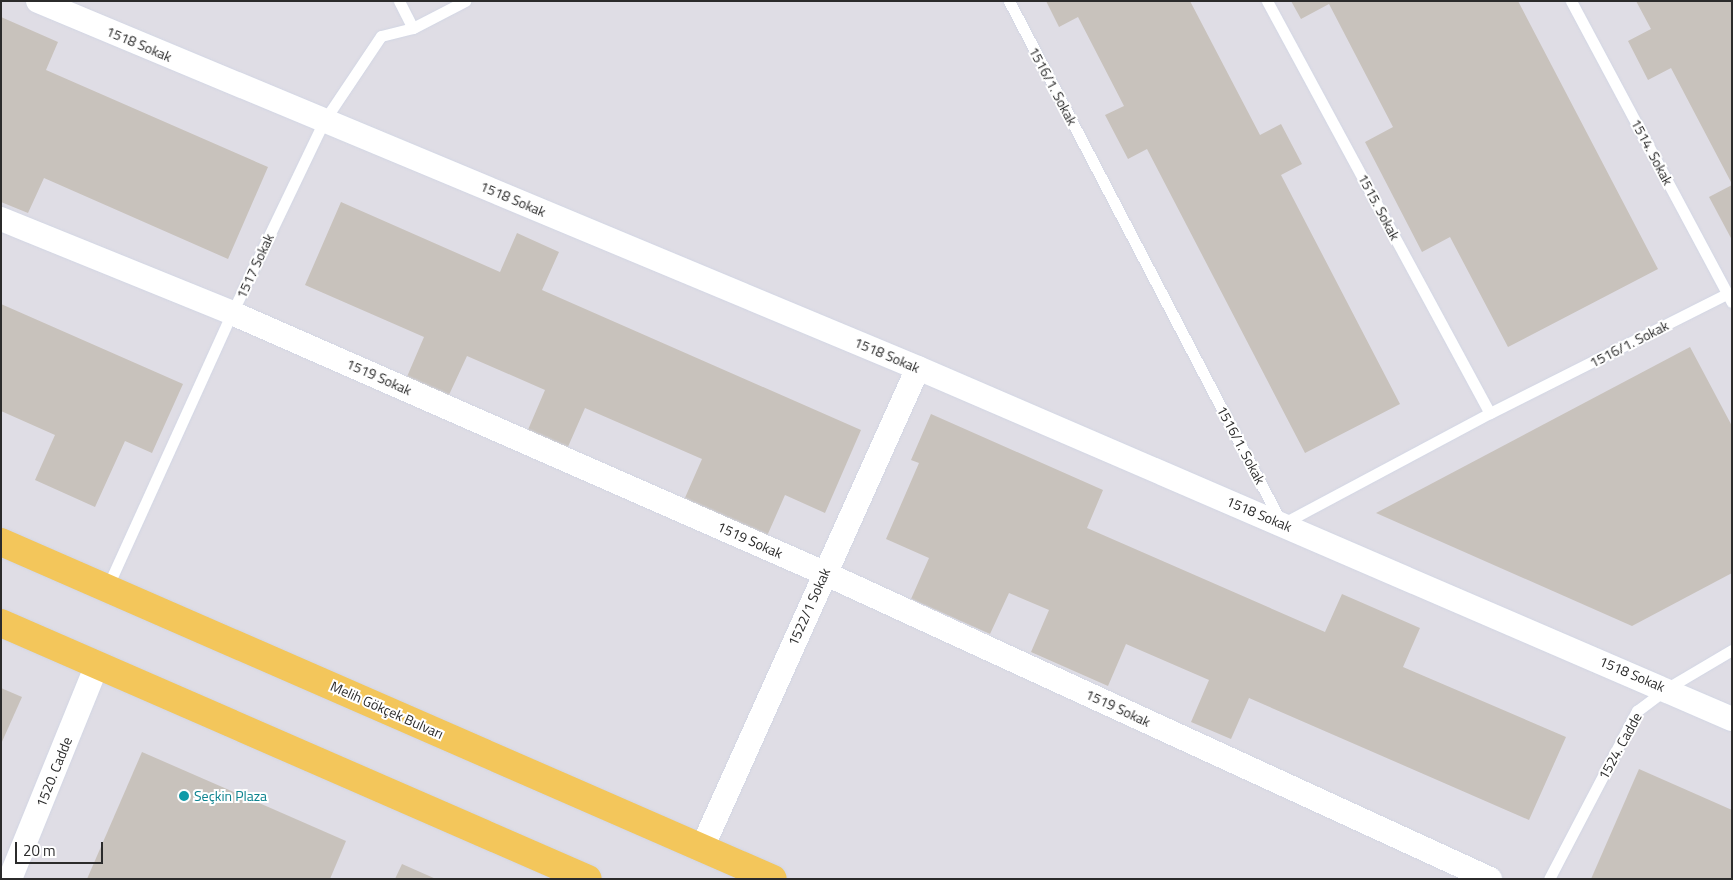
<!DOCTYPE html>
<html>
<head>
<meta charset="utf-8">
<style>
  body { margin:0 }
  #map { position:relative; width:1733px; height:880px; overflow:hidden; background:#ede5dd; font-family:"Titillium Web",sans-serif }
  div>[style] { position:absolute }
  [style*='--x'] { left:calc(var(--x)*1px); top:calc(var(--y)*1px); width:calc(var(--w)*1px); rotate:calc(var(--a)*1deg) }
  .industrial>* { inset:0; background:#dfdde5; transform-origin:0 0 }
  .building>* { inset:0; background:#c8c2bc }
  .roads { filter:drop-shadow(0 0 1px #d2d6e4) drop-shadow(0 0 1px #d2d6e4) }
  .lane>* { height:11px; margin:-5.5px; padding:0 5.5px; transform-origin:5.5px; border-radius:5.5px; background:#fff }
  .street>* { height:24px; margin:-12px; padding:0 12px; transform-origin:12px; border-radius:12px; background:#fff }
  .primary>* { height:28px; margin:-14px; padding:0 14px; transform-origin:14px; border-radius:14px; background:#f3c65b }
  .dots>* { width:14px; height:14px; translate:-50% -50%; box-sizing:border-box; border:2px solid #fff; border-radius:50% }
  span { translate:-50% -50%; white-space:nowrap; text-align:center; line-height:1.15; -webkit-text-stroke:4px #fff; paint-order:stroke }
  .street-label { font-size:14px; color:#2b2b2b }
  .culture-label { font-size:14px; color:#0d838f }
  .left { translate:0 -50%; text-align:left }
  .frame { position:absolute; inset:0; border:2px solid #2b2b2b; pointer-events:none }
  .scale { position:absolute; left:15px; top:842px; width:88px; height:22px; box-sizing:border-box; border:2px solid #2b2b2b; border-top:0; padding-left:6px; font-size:15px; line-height:18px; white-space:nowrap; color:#2b2b2b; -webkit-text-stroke:4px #fff; paint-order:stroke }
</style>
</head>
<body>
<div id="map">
  <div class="industrial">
    <div style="left:1px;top:1px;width:1731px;height:878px"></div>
  </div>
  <div class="building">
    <div style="clip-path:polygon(1046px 1px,1190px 1px,1260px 135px,1281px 124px,1302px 164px,1281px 175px,1400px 404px,1305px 453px,1147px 149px,1128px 159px,1105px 115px,1124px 106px,1078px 17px,1059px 27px)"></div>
    <div style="clip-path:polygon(1291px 1px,1518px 1px,1658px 269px,1508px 347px,1450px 237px,1422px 252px,1365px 142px,1393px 127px,1329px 4px,1301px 19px)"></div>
    <div style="clip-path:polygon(1636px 1px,1732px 1px,1732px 184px,1671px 68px,1648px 80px,1628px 41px,1651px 29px)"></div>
    <div style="clip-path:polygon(1px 17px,58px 42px,46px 70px,268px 167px,228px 259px,44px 178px,28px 213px,1px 202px)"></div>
    <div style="clip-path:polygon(1732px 185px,1732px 240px,1709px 197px)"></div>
    <div style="clip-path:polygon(341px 202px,500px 272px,517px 233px,559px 252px,542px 290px,861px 430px,825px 513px,785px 495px,767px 536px,684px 500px,702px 459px,585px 408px,567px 449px,527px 432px,545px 390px,467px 356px,448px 397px,406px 379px,424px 337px,305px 285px)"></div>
    <div style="clip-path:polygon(1px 304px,183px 384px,152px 453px,125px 441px,95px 507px,35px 480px,55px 435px,1px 411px)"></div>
    <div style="clip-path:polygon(1690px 347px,1732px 426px,1732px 573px,1632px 626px,1376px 513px)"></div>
    <div style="clip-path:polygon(931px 414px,1103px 490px,1087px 528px,1325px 632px,1342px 594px,1420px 628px,1403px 667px,1566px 737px,1529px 820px,1249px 698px,1231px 739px,1191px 722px,1209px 680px,1126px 644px,1108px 686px,1031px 652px,1049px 610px,1009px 593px,990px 634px,911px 599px,929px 558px,886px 539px,919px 463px,911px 460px)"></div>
    <div style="clip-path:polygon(1px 688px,22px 697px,1px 744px)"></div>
    <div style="clip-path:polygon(142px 752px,346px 841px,330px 879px,87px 879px)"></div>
    <div style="clip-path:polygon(1639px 769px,1732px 810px,1732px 879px,1591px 879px)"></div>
    <div style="clip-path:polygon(402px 864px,436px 879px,395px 879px)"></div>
  </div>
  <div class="roads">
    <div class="lane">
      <div style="--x:399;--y:1;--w:30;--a:63"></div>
      <div style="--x:1009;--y:1;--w:590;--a:62.44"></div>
      <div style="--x:1282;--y:524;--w:236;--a:-28.1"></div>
      <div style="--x:1490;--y:413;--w:265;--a:-26.7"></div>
      <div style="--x:1267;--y:1;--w:468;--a:61.6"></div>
      <div style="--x:1571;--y:1;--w:341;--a:61.9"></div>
      <div style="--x:107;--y:588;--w:302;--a:-65.6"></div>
      <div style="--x:232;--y:313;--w:213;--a:-64.4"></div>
      <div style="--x:324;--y:121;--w:102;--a:-56.2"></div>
      <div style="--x:381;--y:36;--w:33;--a:-14"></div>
      <div style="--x:413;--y:28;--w:59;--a:-27.4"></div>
      <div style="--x:1549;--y:879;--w:190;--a:-62.4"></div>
      <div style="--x:1637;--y:711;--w:36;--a:-37"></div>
      <div style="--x:1666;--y:689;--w:77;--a:-30.6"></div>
    </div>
    <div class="street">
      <div style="--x:38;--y:1;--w:953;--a:22.64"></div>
      <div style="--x:918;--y:368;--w:886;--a:23.33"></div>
      <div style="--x:1;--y:219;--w:249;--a:22.1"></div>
      <div style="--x:232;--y:313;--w:647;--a:23.71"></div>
      <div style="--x:824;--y:573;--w:733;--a:24.68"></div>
      <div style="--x:702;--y:848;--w:526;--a:-65.77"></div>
      <div style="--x:10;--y:879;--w:231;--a:-67.9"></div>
    </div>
    <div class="primary">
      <div style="--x:1;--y:542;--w:842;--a:23.58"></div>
      <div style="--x:1;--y:623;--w:640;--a:23.56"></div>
    </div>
  </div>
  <div class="dots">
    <div style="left:184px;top:796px;background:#0f9aa8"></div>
  </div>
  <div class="street-label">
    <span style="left:139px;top:44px;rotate:23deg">1518 Sokak</span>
    <span style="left:1053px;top:86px;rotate:62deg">1516/1. Sokak</span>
    <span style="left:1652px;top:152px;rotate:62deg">1514. Sokak</span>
    <span style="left:513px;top:199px;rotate:23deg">1518 Sokak</span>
    <span style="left:1379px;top:207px;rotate:62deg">1515. Sokak</span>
    <span style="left:255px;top:266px;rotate:-65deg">1517 Sokak</span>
    <span style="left:1629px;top:344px;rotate:-27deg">1516/1. Sokak</span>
    <span style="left:887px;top:355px;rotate:23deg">1518 Sokak</span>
    <span style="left:379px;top:377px;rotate:24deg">1519 Sokak</span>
    <span style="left:1241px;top:445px;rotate:62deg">1516/1. Sokak</span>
    <span style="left:1259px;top:514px;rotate:23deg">1518 Sokak</span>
    <span style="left:750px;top:540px;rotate:24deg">1519 Sokak</span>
    <span style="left:809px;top:607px;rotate:-66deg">1522/1 Sokak</span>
    <span style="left:1632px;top:674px;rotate:23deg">1518 Sokak</span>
    <span style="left:1118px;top:708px;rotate:25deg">1519 Sokak</span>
    <span style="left:387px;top:710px;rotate:24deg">Melih Gökçek Bulvarı</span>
    <span style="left:1620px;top:746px;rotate:-61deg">1524. Cadde</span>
    <span style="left:54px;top:772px;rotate:-68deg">1520. Cadde</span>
  </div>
  <div class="culture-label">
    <span class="left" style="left:194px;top:796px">Seçkin Plaza</span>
  </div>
  <div class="frame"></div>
  <div class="scale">20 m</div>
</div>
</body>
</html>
